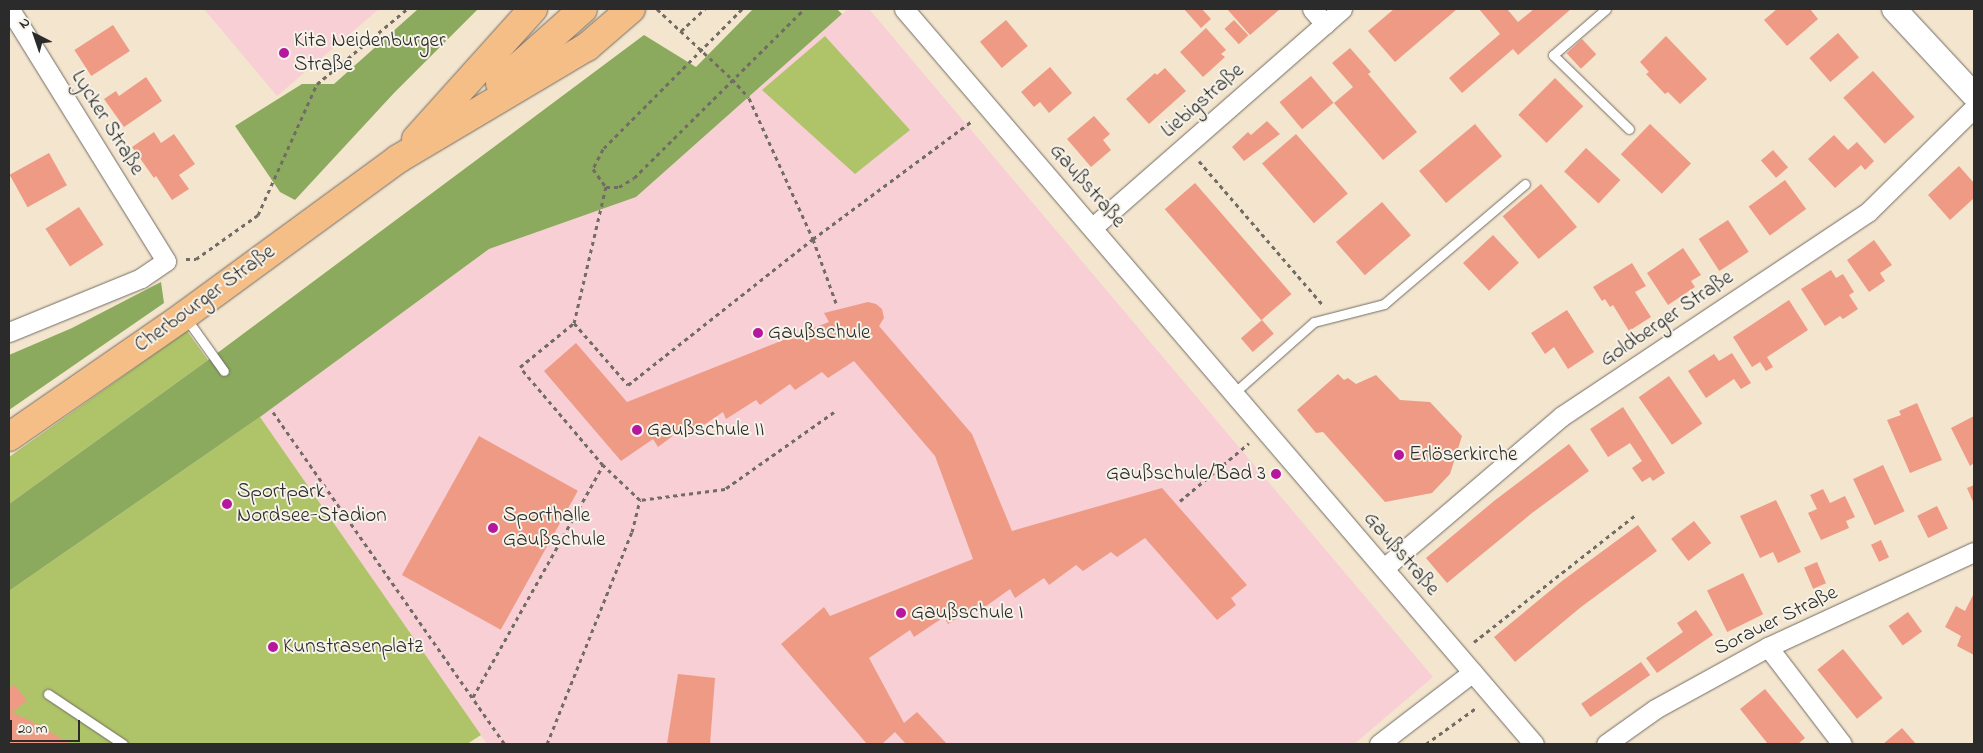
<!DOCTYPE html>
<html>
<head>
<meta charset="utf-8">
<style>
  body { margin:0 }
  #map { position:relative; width:1983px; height:753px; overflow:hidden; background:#f4e5ce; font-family:"Indie Flower",sans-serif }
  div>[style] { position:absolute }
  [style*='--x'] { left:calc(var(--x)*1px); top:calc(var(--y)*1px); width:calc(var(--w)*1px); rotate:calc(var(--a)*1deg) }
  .built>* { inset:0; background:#f7cfd4 }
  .green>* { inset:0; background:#afc469 }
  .forest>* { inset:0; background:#8baa5d }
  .building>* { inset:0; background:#ee9a85; transform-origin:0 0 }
  .path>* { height:3px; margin-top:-1.5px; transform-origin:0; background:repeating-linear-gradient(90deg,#716c64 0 4px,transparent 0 8px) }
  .roads { filter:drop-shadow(0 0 1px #716c64) drop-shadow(0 0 1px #716c64) }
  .service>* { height:9px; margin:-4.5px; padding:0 4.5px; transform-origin:4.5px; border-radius:4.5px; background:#fff }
  .minor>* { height:19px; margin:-9.5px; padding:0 9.5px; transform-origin:9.5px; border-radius:9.5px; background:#fff }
  .tertiary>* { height:24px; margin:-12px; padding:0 12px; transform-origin:12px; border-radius:12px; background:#fff }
  .primary>* { height:28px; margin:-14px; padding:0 14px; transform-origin:14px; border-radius:14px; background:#f6be87 }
  .dots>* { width:14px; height:14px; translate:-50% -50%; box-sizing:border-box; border:2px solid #f7f3e8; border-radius:50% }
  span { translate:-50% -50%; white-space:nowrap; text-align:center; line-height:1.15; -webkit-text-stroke:4px #f7f3e8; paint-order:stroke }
  .poi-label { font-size:21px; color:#2b2b2b }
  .left { translate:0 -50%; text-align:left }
  .right { translate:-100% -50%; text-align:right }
  .street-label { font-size:21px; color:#2b2b2b }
  .frame { position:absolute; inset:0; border:10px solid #2b2b2b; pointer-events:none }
  .north { position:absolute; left:10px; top:10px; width:50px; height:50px; -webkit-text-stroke:4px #f7f3e8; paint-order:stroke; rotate:319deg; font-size:14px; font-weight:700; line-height:20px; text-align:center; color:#2b2b2b }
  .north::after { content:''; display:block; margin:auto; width:18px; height:22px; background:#2b2b2b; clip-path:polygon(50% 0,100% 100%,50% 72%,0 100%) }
  .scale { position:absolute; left:10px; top:720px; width:70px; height:22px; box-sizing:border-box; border:2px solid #2b2b2b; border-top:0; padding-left:6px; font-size:15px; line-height:18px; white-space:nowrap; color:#2b2b2b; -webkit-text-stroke:4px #f7f3e8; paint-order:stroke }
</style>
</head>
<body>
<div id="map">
  <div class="built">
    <div style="clip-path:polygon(204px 9px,379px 9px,277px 96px)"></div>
    <div style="clip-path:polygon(848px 9px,869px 9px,1433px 677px,1354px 744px,487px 744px,260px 417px,489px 249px,636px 197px)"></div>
  </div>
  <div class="green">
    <div style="clip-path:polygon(825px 36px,910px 130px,855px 174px,762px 90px)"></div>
    <div style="clip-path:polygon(187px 331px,208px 360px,9px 504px,9px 457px)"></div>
    <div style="clip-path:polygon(260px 417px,481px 735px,467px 744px,9px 744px,9px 591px)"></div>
  </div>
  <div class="forest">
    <div style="clip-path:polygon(418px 9px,478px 9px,394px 93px,295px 200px,280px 192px,235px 126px,302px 84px,334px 84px)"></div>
    <div style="clip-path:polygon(753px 9px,837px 9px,842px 14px,636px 197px,489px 249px,260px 417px,9px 591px,9px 504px,208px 360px,644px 35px,696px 67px)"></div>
    <div style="clip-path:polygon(161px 282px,164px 303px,9px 410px,9px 355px,72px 328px)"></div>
  </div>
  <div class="building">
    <div style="clip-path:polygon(1184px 9px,1202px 9px,1211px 19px,1201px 28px)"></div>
    <div style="clip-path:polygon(1227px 9px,1280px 9px,1250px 35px)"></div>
    <div style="clip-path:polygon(1394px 9px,1457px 9px,1395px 62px,1368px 31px)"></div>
    <div style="clip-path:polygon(1479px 9px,1507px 9px,1518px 22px,1534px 9px,1571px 9px,1518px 55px,1513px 49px,1462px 93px,1449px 78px,1500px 34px)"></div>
    <div style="clip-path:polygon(1777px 9px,1810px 9px,1818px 19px,1787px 46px,1764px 20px)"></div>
    <div style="left:1006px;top:20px;width:34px;height:34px;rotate:50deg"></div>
    <div style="left:1234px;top:20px;width:21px;height:13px;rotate:47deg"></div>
    <div style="left:113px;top:25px;width:31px;height:46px;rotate:57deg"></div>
    <div style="clip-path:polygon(1206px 28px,1226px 50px,1221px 54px,1225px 57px,1203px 77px,1180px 52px)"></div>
    <div style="left:1838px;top:33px;width:32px;height:38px;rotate:49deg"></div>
    <div style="clip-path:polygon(1666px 36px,1707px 79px,1680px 104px,1668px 92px,1665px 94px,1646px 74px,1649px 72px,1640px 62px)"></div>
    <div style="left:1582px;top:39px;width:21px;height:21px;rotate:47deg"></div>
    <div style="clip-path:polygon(1350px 48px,1371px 72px,1368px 74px,1417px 132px,1383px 160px,1334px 103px,1353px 87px,1332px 63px)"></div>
    <div style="clip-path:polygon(1050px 67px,1072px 93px,1049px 113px,1040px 102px,1034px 107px,1021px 92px)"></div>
    <div style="clip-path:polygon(1165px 68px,1186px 91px,1149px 124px,1126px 99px,1155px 73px,1157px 75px)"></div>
    <div style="left:1873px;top:71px;width:62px;height:40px;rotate:48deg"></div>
    <div style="left:1311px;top:76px;width:35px;height:41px;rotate:50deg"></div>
    <div style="clip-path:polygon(146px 77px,162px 101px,124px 127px,104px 99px,116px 91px,119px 96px)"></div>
    <div style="left:1555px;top:78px;width:40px;height:52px;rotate:45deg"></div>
    <div style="clip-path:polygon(1094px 116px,1110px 134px,1103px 140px,1111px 150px,1091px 167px,1067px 139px)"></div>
    <div style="clip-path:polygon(1267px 121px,1280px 134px,1244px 161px,1232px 147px,1248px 132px,1251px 135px)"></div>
    <div style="left:1475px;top:124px;width:42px;height:73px;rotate:50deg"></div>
    <div style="left:1650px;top:124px;width:57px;height:42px;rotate:44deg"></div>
    <div style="clip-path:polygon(154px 132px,161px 143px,174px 134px,195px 164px,179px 175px,189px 189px,172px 200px,156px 176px,154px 178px,132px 147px)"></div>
    <div style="left:1296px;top:134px;width:79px;height:45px;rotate:49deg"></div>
    <div style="clip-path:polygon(1834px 135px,1848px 150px,1857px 142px,1874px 161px,1865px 170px,1861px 165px,1835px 188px,1808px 159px)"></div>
    <div style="left:1586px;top:148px;width:47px;height:32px;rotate:43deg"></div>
    <div style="left:1773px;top:150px;width:23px;height:16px;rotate:49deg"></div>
    <div style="left:49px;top:153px;width:37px;height:45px;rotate:61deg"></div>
    <div style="clip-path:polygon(1959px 166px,1974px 183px,1974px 198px,1950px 220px,1928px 195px)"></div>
    <div style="left:1785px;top:180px;width:36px;height:45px;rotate:54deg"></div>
    <div style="left:1195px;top:183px;width:147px;height:40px;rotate:49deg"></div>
    <div style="left:1541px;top:184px;width:56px;height:50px;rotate:50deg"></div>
    <div style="left:1382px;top:202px;width:44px;height:61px;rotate:49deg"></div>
    <div style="left:79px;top:207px;width:45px;height:40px;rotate:57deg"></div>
    <div style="left:1728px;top:220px;width:38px;height:35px;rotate:57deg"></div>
    <div style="left:1493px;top:235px;width:38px;height:41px;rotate:47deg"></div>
    <div style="clip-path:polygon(1874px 240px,1892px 265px,1880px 273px,1885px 281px,1869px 292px,1847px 260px)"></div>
    <div style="clip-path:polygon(1683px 248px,1701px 275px,1691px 281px,1695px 287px,1668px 305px,1647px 273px)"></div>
    <div style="clip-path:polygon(1632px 263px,1646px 286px,1635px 292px,1651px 317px,1629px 331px,1613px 305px,1610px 307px,1605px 299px,1602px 301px,1593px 287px)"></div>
    <div style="clip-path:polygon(1831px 270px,1836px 278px,1843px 274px,1854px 292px,1849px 295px,1858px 309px,1843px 319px,1840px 316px,1825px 326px,1801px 289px)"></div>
    <div style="clip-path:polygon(1789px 300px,1808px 330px,1767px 357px,1773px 367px,1766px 371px,1760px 362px,1752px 367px,1733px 337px)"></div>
    <div style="clip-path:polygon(868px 302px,876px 304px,882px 309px,884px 318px,879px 326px,972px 434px,1012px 531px,1162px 488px,1247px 585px,1231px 598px,1236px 605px,1217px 620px,1145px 538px,1117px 557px,1111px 552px,1083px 571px,1076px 565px,1049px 585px,1044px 578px,1015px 598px,1010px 589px,982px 609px,977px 605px,948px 624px,944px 617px,914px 637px,910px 630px,869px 658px,904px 723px,917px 712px,947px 744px,906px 744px,895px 732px,882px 744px,867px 744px,781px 644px,824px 607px,830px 616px,973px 559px,935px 456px,854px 361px,828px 378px,822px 372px,795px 390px,790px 384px,760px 405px,756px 400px,726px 419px,723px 412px,692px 433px,686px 426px,658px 447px,653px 439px,621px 461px,544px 371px,576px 343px,627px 402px,829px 322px,824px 313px)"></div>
    <div style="clip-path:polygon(1567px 310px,1594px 352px,1568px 369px,1554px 347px,1545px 354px,1531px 333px)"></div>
    <div style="left:1262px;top:320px;width:18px;height:28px;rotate:49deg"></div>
    <div style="clip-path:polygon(1732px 353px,1751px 383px,1741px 389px,1734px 379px,1706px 398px,1688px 371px,1714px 354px,1719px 361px)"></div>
    <div style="clip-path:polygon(1338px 374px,1344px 380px,1348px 378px,1356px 384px,1376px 375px,1400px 400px,1430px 402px,1462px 436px,1450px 474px,1432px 493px,1385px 502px,1323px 432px,1316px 433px,1297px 410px)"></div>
    <div style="left:1669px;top:376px;width:58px;height:37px;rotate:55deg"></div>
    <div style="clip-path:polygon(1917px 403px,1942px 460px,1910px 473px,1887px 420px,1901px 415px,1899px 411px)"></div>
    <div style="clip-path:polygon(1623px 407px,1665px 473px,1653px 481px,1650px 477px,1642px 482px,1632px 468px,1642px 461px,1630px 443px,1608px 457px,1590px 429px)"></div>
    <div style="clip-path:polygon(1974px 416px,1974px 463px,1970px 466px,1951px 428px)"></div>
    <div style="left:479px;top:436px;width:113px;height:159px;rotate:29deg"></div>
    <div style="clip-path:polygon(1569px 444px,1589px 471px,1532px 513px,1447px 583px,1426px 558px,1494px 501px)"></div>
    <div style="left:1883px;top:465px;width:51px;height:33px;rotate:65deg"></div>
    <div style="clip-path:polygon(1974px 485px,1974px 504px,1967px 488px)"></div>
    <div style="clip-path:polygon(1823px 489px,1830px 503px,1845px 496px,1855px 517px,1846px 521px,1849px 528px,1821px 540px,1808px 513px,1817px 509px,1810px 495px)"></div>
    <div style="clip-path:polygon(1776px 500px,1801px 552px,1778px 563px,1773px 552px,1760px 558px,1740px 516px)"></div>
    <div style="left:1937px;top:506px;width:25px;height:22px;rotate:64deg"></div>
    <div style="left:1694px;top:521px;width:28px;height:29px;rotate:52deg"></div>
    <div style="clip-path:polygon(1638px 525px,1657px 551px,1581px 607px,1515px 662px,1494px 637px,1562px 581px)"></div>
    <div style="left:1881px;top:540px;width:19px;height:11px;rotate:65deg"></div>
    <div style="left:1817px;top:562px;width:23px;height:14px;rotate:67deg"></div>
    <div style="left:1743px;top:573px;width:46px;height:40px;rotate:64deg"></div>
    <div style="clip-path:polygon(1974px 593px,1974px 655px,1957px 646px,1961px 636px,1945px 627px,1956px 606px,1965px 611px)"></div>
    <div style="clip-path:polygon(1696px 610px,1713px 635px,1657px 673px,1646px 658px,1683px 632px,1677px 623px)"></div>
    <div style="left:1908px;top:612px;width:24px;height:24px;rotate:54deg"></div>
    <div style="left:1843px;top:649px;width:63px;height:33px;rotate:51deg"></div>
    <div style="left:1641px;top:662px;width:16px;height:73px;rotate:55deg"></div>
    <div style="clip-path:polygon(678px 674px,715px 678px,710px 744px,667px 744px)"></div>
    <div style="clip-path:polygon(14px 685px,27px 700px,12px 713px,29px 720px,71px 744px,9px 744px,9px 689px)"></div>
    <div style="clip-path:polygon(1765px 689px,1805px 738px,1798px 744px,1768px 744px,1740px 709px)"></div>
    <div style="clip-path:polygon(1902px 728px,1916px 744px,1883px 744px)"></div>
  </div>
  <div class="path">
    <div style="--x:657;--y:9;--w:103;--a:43"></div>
    <div style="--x:732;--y:79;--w:25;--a:48"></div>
    <div style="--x:749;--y:98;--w:155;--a:65.6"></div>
    <div style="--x:813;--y:239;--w:68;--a:70.2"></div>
    <div style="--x:742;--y:9;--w:197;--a:134.8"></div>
    <div style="--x:603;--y:149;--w:22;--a:117"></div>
    <div style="--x:593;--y:169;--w:22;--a:54"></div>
    <div style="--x:606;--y:187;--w:13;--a:0"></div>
    <div style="--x:619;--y:187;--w:17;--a:-31"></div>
    <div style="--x:634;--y:178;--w:240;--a:-44.8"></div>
    <div style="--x:681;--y:31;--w:33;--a:-43"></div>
    <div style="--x:1199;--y:161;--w:189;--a:49.3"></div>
    <div style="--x:186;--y:259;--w:10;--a:0"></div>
    <div style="--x:196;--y:259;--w:76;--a:-35.4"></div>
    <div style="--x:258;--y:215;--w:144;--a:-65.8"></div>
    <div style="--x:317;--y:84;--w:117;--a:-39.8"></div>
    <div style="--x:574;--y:323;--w:140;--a:-76.8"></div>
    <div style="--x:273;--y:412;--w:405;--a:55.1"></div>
    <div style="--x:834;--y:412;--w:133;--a:144.8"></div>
    <div style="--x:725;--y:489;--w:86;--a:172.6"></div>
    <div style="--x:640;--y:500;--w:51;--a:-136.6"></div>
    <div style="--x:603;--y:465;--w:128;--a:-130.3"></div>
    <div style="--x:520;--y:367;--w:70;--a:-39.2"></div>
    <div style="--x:574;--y:323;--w:82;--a:48.9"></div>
    <div style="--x:628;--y:385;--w:236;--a:-38.3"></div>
    <div style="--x:813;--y:239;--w:198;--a:-36.6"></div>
    <div style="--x:1180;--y:501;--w:90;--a:-40"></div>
    <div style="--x:1474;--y:642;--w:204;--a:-38.2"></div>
    <div style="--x:473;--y:697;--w:266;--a:-60.7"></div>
    <div style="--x:547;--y:744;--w:228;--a:-68.2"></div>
    <div style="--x:632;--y:532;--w:33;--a:-76"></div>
    <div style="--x:1426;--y:744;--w:62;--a:-35.8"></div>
  </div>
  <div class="roads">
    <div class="service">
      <div style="--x:1606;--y:9;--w:70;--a:139"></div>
      <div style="--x:1553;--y:55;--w:106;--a:44.2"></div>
      <div style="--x:186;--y:318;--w:65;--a:54.4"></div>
      <div style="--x:1234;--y:393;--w:107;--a:-41.6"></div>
      <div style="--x:1314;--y:322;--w:72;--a:-14.4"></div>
      <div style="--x:1384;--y:304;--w:185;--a:-40.4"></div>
      <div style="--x:48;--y:694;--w:90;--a:33.7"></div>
    </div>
    <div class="minor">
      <div style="--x:904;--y:9;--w:968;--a:49.4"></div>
      <div style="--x:1312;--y:9;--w:20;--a:49"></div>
      <div style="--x:1093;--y:227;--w:331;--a:-41.2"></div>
      <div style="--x:9;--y:332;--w:143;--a:-22.2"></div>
      <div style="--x:141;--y:278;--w:30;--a:-34"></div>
      <div style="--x:166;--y:261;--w:296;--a:-121.8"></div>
      <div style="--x:1384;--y:568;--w:234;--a:-40.5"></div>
      <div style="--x:1562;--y:416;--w:368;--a:-33.7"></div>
      <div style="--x:1868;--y:212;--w:148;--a:-44.5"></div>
      <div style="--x:1768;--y:647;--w:122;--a:52.7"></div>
      <div style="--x:1379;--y:744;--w:118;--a:-37.5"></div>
      <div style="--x:1606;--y:744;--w:60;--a:-35.5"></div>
      <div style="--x:1655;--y:709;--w:129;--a:-28.8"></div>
      <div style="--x:1768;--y:647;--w:227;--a:-24.8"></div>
    </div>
    <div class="tertiary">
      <div style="--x:1894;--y:9;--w:117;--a:47.1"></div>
    </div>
    <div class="primary">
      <div style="--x:500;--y:83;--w:111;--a:-41.7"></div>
      <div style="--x:416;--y:139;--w:175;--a:-48"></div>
      <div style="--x:9;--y:437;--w:214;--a:-34.7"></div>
      <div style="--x:185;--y:315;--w:264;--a:-36.2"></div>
      <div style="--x:398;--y:159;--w:220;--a:-30.7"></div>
      <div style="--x:587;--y:47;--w:58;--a:-40.8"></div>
    </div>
  </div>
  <div class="dots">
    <div style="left:284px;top:53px;background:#b5179e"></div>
    <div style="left:758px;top:333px;background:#b5179e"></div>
    <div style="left:637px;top:430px;background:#b5179e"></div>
    <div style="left:1399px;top:455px;background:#b5179e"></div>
    <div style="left:1276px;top:474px;background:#b5179e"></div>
    <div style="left:227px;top:504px;background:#b5179e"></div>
    <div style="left:493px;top:528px;background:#b5179e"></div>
    <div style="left:901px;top:613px;background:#b5179e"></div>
    <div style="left:273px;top:647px;background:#b5179e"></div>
  </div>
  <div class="poi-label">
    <span class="left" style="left:294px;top:53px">Kita Neidenburger<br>Straße</span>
    <span class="left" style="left:768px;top:333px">Gaußschule</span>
    <span class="left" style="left:647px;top:430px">Gaußschule II</span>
    <span class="left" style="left:1409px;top:455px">Erlöserkirche</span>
    <span class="right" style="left:1266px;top:474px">Gaußschule/Bad 3</span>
    <span class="left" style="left:237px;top:504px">Sportpark<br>Nordsee-Stadion</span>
    <span class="left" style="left:503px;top:528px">Sporthalle<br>Gaußschule</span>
    <span class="left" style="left:911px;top:613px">Gaußschule I</span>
    <span class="left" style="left:283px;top:647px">Kunstrasenplatz</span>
  </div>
  <div class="street-label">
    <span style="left:1203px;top:101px;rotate:-41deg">Liebigstraße</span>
    <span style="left:107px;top:123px;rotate:58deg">Lycker Straße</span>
    <span style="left:1087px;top:186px;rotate:49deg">Gaußstraße</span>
    <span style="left:205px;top:299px;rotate:-36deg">Cherbourger Straße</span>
    <span style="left:1667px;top:319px;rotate:-34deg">Goldberger Straße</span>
    <span style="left:1401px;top:554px;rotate:49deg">Gaußstraße</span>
    <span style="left:1776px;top:621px;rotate:-26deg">Sorauer Straße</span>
  </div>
  <div class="frame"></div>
  <div class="north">N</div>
  <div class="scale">20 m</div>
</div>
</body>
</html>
